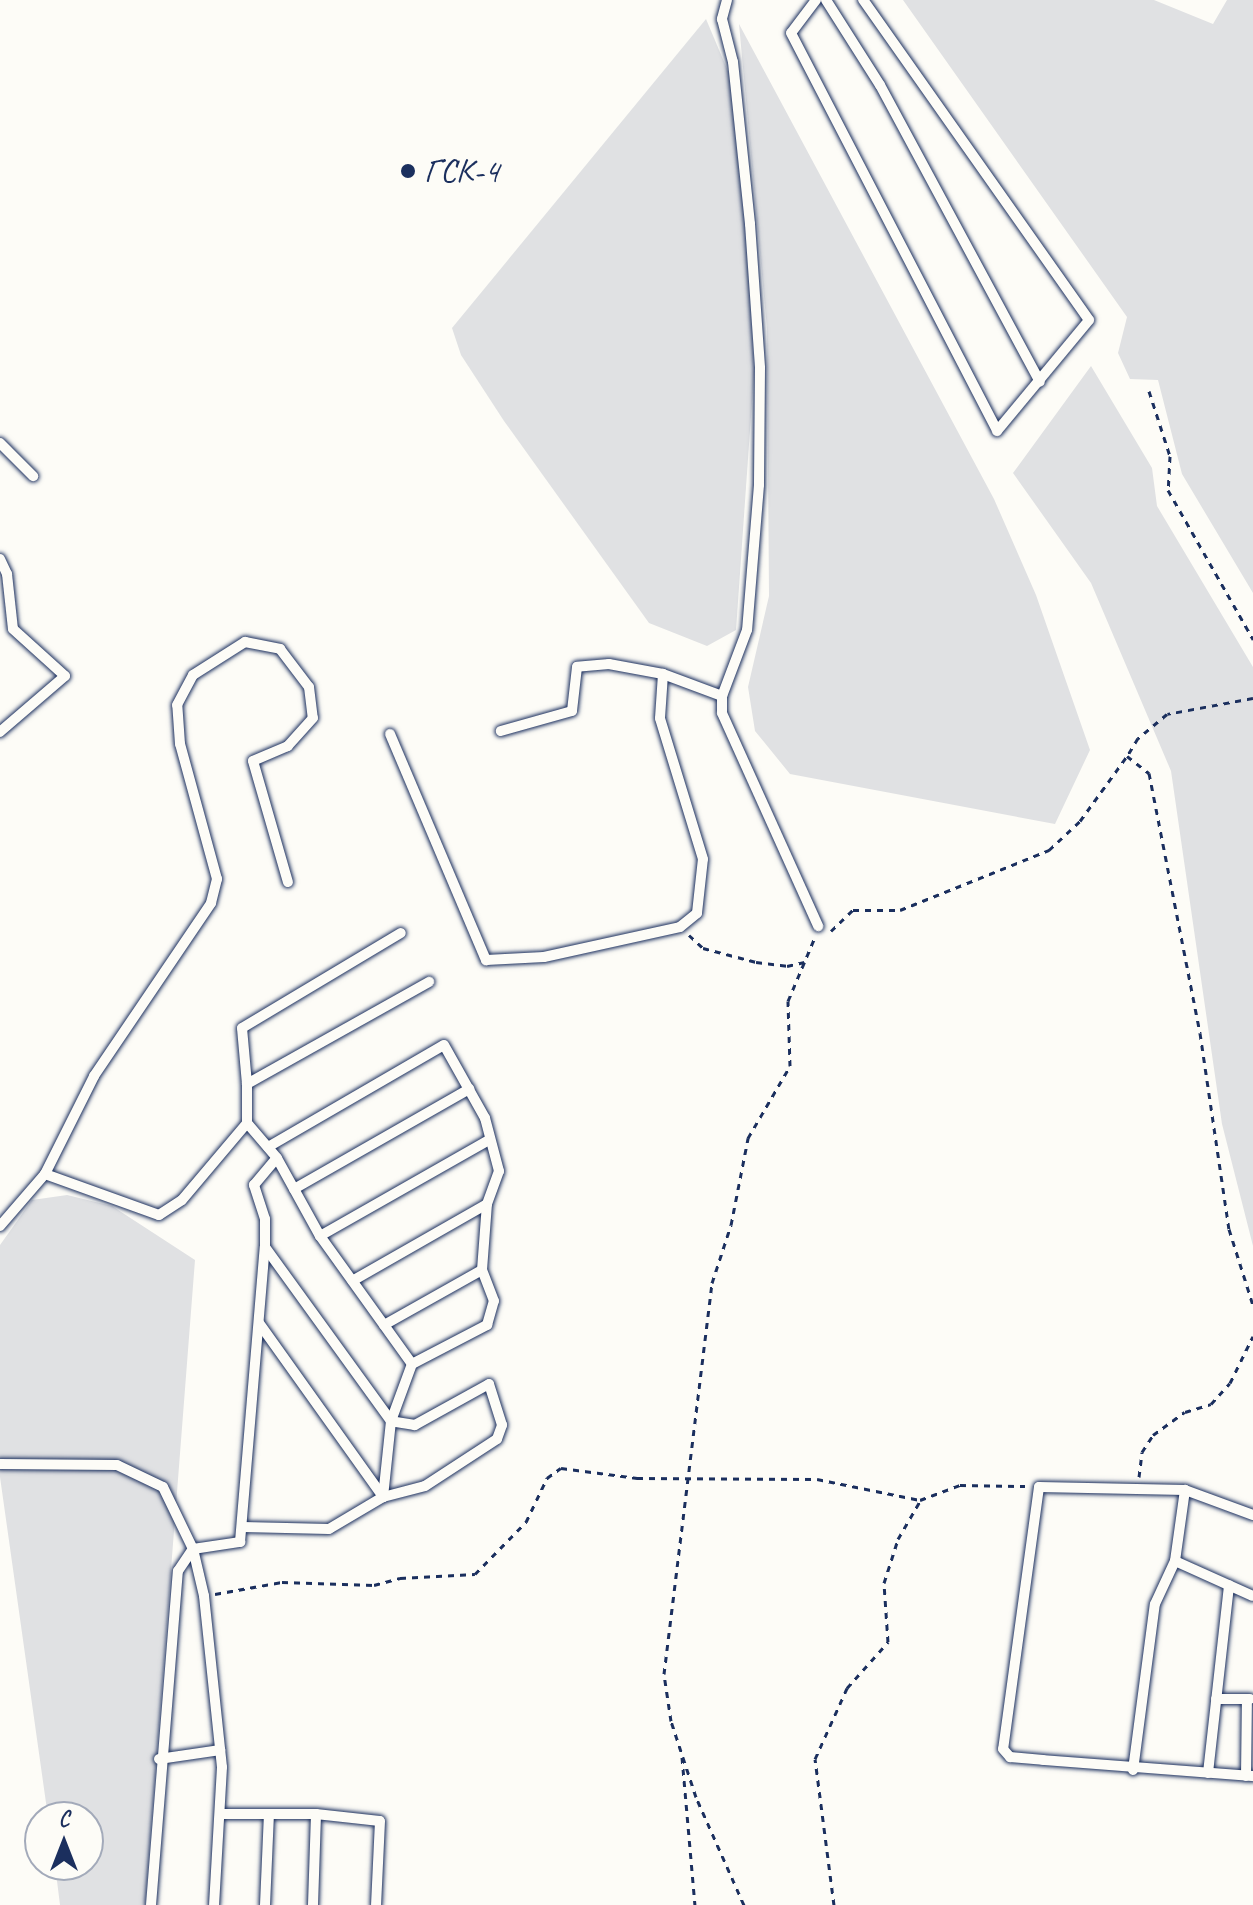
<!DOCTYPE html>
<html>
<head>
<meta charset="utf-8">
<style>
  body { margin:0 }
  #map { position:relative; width:1253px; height:1905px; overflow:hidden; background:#fdfcf7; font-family:Caveat,sans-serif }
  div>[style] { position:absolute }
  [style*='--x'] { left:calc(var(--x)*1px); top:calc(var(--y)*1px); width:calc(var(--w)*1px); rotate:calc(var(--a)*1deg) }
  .green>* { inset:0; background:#e0e1e3 }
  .path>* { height:3px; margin-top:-1.5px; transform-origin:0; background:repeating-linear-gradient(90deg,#1b2f5e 0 6px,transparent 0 12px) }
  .roads { filter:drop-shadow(0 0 2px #1b2f5e) drop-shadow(0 0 2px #1b2f5e) }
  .lane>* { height:10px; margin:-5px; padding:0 5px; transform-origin:5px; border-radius:5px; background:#fdfcf7 }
  .dots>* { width:22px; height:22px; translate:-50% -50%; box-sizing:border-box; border:4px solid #fdfcf7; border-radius:50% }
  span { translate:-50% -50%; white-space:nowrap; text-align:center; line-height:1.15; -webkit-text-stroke:6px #fdfcf7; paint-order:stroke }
  .poi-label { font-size:34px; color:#1b2f5e }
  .left { translate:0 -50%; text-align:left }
  .north { position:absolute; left:24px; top:1801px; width:80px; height:80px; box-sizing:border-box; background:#fdfcf7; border:2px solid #a3aaba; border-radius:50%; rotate:0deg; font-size:22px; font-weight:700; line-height:32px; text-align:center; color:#1b2f5e }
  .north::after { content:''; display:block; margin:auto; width:28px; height:36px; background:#1b2f5e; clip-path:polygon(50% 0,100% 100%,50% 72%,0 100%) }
</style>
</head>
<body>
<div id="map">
  <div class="green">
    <div style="clip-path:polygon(903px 0,1154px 0,1213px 24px,1227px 0,1253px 0,1253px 593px,1182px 474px,1158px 380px,1130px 379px,1118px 353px,1127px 317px)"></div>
    <div style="clip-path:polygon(706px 19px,730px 76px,747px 234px,754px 373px,736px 630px,707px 646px,649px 623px,504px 421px,461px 355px,452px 328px)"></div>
    <div style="clip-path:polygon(739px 24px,994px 499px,1036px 595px,1090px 750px,1055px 824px,790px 774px,755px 731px,748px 687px,769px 596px,767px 329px)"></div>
    <div style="clip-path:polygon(1091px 366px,1152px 468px,1157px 506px,1253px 667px,1253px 1246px,1222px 1124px,1171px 771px,1091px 583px,1013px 473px)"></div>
    <div style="clip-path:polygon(67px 1195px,112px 1206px,195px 1260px,145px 1905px,60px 1905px,55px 1865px,88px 1865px,88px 1817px,48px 1817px,0 1477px,0 1245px,32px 1200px)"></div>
  </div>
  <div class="path">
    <div style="--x:1149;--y:391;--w:68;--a:72.1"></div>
    <div style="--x:1170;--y:456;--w:34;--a:93"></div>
    <div style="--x:1168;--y:490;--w:172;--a:60.3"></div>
    <div style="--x:1253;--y:698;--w:87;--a:169.5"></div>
    <div style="--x:1167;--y:714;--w:38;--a:140"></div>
    <div style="--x:1138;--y:738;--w:21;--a:121"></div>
    <div style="--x:1127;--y:756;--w:28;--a:38"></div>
    <div style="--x:1149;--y:773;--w:265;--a:78.9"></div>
    <div style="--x:1200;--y:1033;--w:198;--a:81.6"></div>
    <div style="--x:1229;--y:1229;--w:80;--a:72.5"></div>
    <div style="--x:831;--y:931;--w:30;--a:-44"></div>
    <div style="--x:853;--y:910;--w:47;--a:0"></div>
    <div style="--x:900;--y:910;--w:161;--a:-21.9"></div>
    <div style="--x:1049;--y:850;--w:42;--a:-43.1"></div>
    <div style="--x:1080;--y:821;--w:80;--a:-54.1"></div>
    <div style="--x:689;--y:935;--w:19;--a:43"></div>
    <div style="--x:703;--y:948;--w:55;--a:14.8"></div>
    <div style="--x:756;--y:962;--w:31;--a:7"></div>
    <div style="--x:787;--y:966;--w:18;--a:-13"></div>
    <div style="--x:1139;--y:1477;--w:25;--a:-83"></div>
    <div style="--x:1142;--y:1452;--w:20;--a:-57"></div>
    <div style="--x:1153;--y:1435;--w:39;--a:-36"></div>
    <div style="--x:1185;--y:1412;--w:27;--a:-17"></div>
    <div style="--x:1211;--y:1404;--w:28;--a:-48"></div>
    <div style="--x:1230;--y:1383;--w:52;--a:-63.9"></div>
    <div style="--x:215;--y:1594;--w:68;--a:-10.2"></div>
    <div style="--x:282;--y:1582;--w:92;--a:1.9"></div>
    <div style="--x:374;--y:1585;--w:27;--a:-15"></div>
    <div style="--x:400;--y:1578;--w:75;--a:-3.1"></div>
    <div style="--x:475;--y:1574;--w:73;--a:-45.6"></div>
    <div style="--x:526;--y:1522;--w:49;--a:-64.5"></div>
    <div style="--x:547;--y:1478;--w:17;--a:-36"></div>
    <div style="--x:561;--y:1468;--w:77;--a:7.5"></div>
    <div style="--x:637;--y:1478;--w:180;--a:0.3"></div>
    <div style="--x:817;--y:1479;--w:105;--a:11.5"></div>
    <div style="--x:920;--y:1500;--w:43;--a:-20.6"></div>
    <div style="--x:960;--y:1485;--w:65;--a:0.9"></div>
    <div style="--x:682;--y:1757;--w:149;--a:85"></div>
    <div style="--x:744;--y:1905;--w:118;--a:-114"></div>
    <div style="--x:696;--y:1797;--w:80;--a:-108.2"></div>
    <div style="--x:671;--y:1721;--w:48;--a:-98.5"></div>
    <div style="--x:664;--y:1674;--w:394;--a:-83"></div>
    <div style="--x:712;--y:1283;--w:61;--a:-71.9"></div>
    <div style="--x:731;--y:1225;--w:89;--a:-78.9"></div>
    <div style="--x:748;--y:1138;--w:83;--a:-59.7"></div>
    <div style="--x:790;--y:1066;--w:65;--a:-91.8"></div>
    <div style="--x:788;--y:1001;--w:69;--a:-67.1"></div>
    <div style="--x:834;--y:1905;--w:147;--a:-97.4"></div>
    <div style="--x:815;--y:1759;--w:78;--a:-65.7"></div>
    <div style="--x:847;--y:1688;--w:62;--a:-48.3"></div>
    <div style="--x:888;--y:1642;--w:59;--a:-93.9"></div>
    <div style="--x:884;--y:1583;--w:46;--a:-72.3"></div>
    <div style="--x:898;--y:1539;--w:44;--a:-59.9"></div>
  </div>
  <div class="roads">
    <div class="lane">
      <div style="--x:727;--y:0;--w:20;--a:105"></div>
      <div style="--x:722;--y:19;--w:44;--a:75.7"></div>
      <div style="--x:733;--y:62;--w:163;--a:84"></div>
      <div style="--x:750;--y:224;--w:144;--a:86"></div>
      <div style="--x:760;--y:368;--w:117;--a:90.5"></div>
      <div style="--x:759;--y:485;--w:145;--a:94.7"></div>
      <div style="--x:747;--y:630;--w:71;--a:110.7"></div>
      <div style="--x:722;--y:696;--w:17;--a:90"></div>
      <div style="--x:722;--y:713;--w:234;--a:65.7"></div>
      <div style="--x:816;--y:0;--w:41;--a:127.1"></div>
      <div style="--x:791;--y:33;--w:448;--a:62.6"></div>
      <div style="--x:997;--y:431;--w:144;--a:-50.3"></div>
      <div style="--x:1089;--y:320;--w:392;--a:-125.2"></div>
      <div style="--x:826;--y:0;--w:101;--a:57.6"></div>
      <div style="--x:880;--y:85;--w:337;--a:61.7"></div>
      <div style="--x:0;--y:443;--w:47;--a:45"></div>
      <div style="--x:0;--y:559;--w:17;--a:65"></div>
      <div style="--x:7;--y:574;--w:55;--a:83.8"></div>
      <div style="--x:13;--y:629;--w:70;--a:42.1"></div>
      <div style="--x:65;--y:676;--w:86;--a:139.3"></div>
      <div style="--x:663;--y:674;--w:63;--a:20.4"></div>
      <div style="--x:390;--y:734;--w:246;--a:67"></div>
      <div style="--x:486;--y:960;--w:58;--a:-3"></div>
      <div style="--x:544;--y:957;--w:139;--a:-12.4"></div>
      <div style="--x:680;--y:927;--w:22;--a:-39"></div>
      <div style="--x:697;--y:913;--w:54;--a:-83.7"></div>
      <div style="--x:703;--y:859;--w:147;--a:-107"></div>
      <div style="--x:660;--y:718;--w:44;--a:-86.1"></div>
      <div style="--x:663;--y:674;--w:55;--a:-169.5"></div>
      <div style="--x:609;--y:664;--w:32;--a:175"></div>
      <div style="--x:577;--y:667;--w:44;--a:96.5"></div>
      <div style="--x:572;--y:711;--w:74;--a:164.3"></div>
      <div style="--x:247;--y:1084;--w:56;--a:-95.1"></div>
      <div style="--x:242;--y:1028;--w:185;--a:-30.9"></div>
      <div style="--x:268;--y:1147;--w:203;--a:-30.1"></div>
      <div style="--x:444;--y:1045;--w:84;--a:60.7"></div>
      <div style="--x:485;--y:1118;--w:55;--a:75.2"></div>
      <div style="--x:499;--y:1171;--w:35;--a:110"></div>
      <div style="--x:487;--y:1204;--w:155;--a:150.3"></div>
      <div style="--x:45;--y:1174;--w:110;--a:-63.4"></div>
      <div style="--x:94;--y:1076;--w:209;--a:-55.9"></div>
      <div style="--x:211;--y:903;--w:25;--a:-76"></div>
      <div style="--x:217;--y:879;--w:140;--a:-105.3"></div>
      <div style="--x:180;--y:744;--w:39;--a:-94"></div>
      <div style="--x:177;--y:705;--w:34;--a:-62"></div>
      <div style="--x:193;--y:675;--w:62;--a:-32.4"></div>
      <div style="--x:245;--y:642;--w:36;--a:11"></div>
      <div style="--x:280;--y:649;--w:48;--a:52.7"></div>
      <div style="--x:309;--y:687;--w:31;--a:83"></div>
      <div style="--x:313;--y:718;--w:38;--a:132"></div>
      <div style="--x:288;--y:746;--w:38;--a:157"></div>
      <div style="--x:253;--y:761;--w:126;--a:73.9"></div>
      <div style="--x:294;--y:1189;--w:202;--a:-29.7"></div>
      <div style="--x:0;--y:1226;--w:69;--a:-49.1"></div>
      <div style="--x:45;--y:1174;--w:121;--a:19.8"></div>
      <div style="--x:159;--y:1215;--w:27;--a:-33"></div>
      <div style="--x:182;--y:1200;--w:101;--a:-49.8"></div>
      <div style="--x:320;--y:1236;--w:192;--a:-29.6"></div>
      <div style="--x:259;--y:1323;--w:214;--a:54.5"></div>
      <div style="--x:383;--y:1497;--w:43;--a:-14.7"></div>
      <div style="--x:425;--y:1486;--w:86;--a:-33.1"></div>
      <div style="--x:497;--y:1439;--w:15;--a:-70"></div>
      <div style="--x:502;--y:1425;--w:43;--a:-107.6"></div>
      <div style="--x:489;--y:1384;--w:85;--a:151"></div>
      <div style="--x:415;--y:1425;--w:24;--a:-171"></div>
      <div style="--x:391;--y:1421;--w:215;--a:-125.9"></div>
      <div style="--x:384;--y:1325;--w:112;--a:-29.3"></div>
      <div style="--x:412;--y:1364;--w:85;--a:-27.5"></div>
      <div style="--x:487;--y:1325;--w:25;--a:-74"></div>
      <div style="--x:494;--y:1301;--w:33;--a:-111"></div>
      <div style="--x:482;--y:1270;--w:66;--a:-85.7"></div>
      <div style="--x:0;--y:1464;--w:117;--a:0.5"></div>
      <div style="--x:117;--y:1465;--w:51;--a:25.6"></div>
      <div style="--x:163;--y:1487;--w:69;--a:64.2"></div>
      <div style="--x:193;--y:1549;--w:48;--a:76.8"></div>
      <div style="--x:204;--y:1596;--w:172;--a:84"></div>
      <div style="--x:222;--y:1767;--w:138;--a:93.3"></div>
      <div style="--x:1253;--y:1515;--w:72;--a:-159.8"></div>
      <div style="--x:1185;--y:1490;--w:146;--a:-178.8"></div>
      <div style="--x:1039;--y:1487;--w:264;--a:97.8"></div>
      <div style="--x:1003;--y:1749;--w:11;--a:49"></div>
      <div style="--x:1010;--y:1757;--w:33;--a:5"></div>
      <div style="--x:1043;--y:1760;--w:211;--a:4.4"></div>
      <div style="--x:243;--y:1527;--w:86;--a:1.3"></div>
      <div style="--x:329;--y:1529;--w:63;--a:-30.7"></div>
      <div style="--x:383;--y:1497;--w:76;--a:-84"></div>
      <div style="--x:391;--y:1421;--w:61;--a:-69.8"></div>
      <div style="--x:412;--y:1364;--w:158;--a:-125.7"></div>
      <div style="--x:320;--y:1236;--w:89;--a:-118.9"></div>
      <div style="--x:277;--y:1158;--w:46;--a:-130.6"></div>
      <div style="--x:247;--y:1123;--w:39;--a:-90"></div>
      <div style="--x:247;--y:1084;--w:209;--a:-29.3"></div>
      <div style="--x:1175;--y:1561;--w:85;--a:24.2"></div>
      <div style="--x:1216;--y:1699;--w:34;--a:0"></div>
      <div style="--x:159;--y:1759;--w:62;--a:-8.4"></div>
      <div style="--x:1133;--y:1770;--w:167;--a:-82.5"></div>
      <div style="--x:1155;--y:1604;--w:47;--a:-65.1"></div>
      <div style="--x:1175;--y:1561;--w:72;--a:-82"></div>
      <div style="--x:1208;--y:1773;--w:189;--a:-83.6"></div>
      <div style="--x:1246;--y:1776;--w:77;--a:-89.3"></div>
      <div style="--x:223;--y:1814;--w:93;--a:0"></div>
      <div style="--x:316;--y:1814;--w:64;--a:6.2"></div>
      <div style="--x:380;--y:1821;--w:84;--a:92.7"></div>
      <div style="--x:151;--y:1905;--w:335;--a:-85.4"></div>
      <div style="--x:178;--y:1571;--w:27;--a:-56"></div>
      <div style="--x:193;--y:1549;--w:48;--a:-8.5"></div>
      <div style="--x:240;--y:1542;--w:296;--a:-85.2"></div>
      <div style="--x:265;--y:1247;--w:28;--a:-90"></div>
      <div style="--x:265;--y:1219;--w:36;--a:-108"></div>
      <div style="--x:254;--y:1185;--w:35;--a:-50"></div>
      <div style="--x:265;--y:1905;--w:91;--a:-87.5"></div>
      <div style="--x:313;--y:1905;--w:91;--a:-88.1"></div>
    </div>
  </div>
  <div class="dots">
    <div style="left:408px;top:171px;background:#1b2f5e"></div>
  </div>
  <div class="poi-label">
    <span class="left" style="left:424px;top:171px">ГСК-4</span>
  </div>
  <div class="north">С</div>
</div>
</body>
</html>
